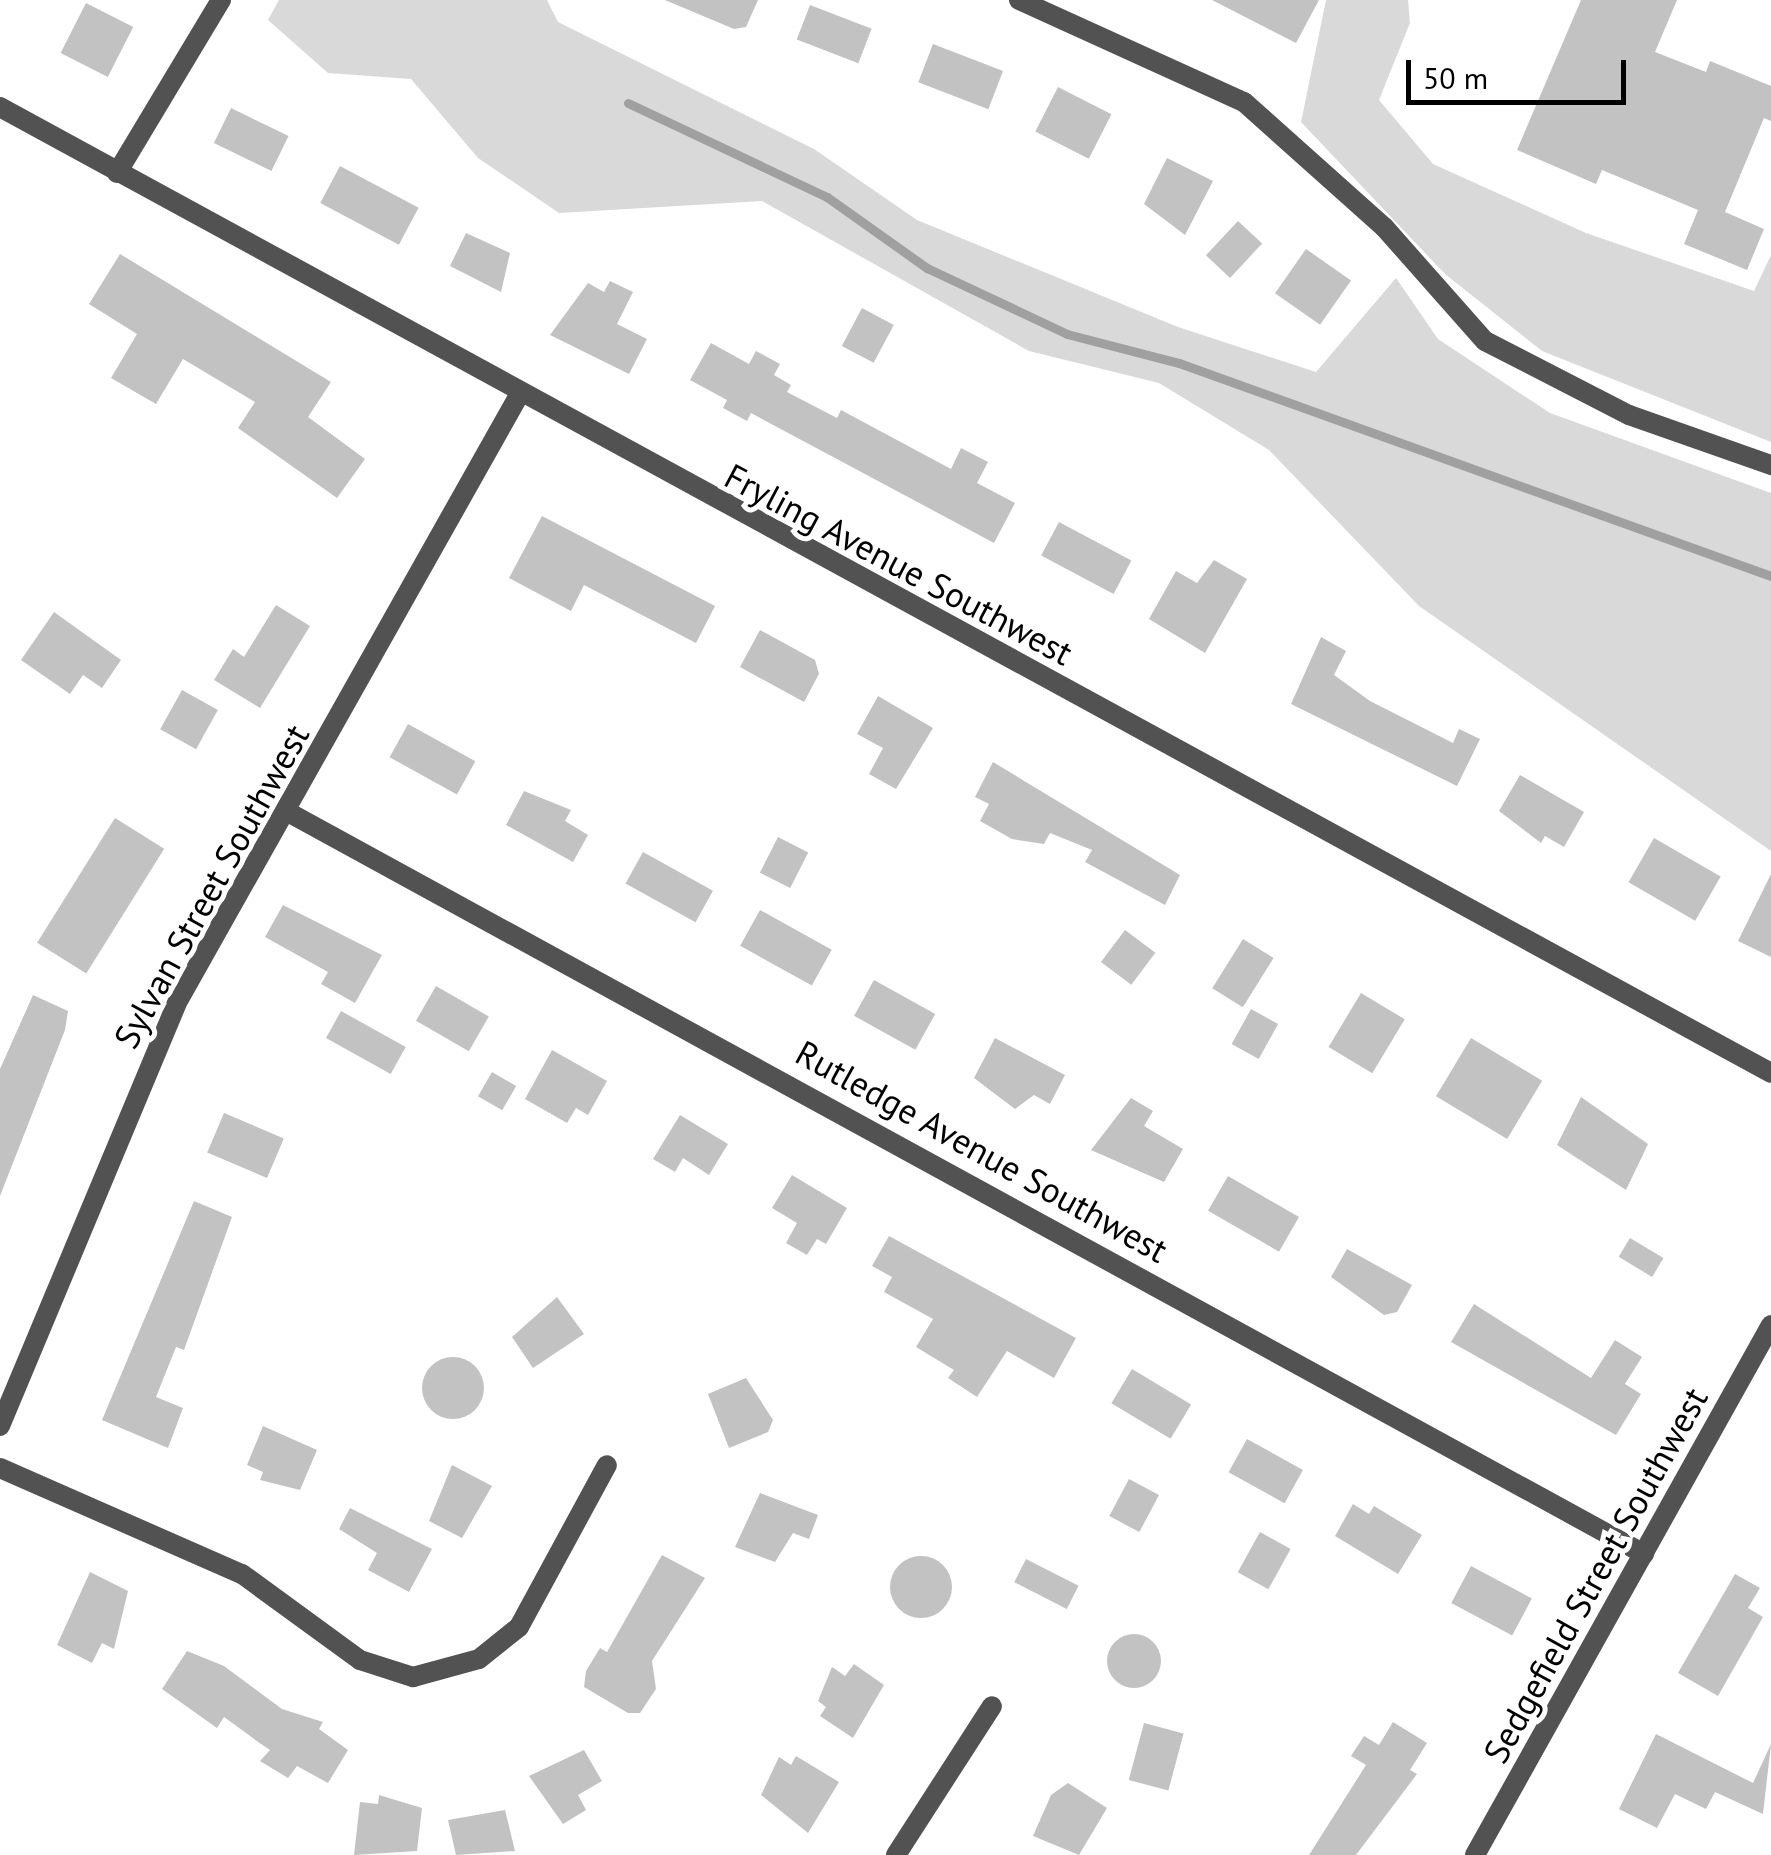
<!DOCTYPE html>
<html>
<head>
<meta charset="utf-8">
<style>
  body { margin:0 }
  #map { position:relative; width:1771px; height:1855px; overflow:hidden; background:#fff; font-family:"PT Sans",sans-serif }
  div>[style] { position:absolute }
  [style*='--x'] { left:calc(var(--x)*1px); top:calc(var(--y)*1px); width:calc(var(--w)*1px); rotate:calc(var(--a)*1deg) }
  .green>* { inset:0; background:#d9d9d9 }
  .stream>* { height:9px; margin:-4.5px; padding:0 4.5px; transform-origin:4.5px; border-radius:4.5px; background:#a0a0a0 }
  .building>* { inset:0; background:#c2c2c2; transform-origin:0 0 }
  .round { border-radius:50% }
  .street>* { height:20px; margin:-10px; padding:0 10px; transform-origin:10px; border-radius:10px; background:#525252 }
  span { translate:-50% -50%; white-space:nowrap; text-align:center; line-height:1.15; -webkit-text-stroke:10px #fff; paint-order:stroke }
  .street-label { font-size:35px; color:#000 }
  .scale { position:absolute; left:1406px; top:60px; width:220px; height:45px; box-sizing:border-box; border:5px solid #000; border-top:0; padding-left:12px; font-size:30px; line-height:35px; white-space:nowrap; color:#000; -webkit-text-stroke:8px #fff; paint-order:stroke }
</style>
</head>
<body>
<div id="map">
  <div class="green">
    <div style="clip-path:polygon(279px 0,547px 0,558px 22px,814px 149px,917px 220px,1178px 327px,1316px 372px,1396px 278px,1438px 339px,1550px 413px,1771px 493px,1771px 851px,1419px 606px,1269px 450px,1159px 383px,1029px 351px,762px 201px,559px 213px,478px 158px,411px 79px,328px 73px,268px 20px)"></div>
    <div style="clip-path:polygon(1326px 0,1408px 0,1410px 23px,1379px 100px,1433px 164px,1586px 233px,1754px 291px,1771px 255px,1771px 442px,1542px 351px,1445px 274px,1301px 122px)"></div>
  </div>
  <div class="stream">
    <div style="--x:628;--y:103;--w:220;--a:25.3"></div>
    <div style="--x:827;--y:197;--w:123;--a:35.4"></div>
    <div style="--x:927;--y:268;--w:155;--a:25.2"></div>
    <div style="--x:1067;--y:334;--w:116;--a:14.5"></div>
    <div style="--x:1179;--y:363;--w:629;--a:19.79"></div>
  </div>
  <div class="building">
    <div style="clip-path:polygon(665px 0,758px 0,746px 27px,734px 29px)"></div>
    <div style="clip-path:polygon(1212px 0,1319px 0,1296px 43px)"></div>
    <div style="clip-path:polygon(1581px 0,1677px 0,1655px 52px,1706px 72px,1710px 61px,1771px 86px,1771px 121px,1764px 118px,1725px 212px,1764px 229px,1747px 270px,1684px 244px,1698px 210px,1602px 170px,1596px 184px,1517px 150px)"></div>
    <div style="left:86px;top:3px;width:53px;height:56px;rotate:27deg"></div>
    <div style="left:810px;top:5px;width:66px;height:37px;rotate:21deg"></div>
    <div style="left:933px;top:44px;width:75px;height:41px;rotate:21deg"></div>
    <div style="left:1058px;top:87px;width:60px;height:50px;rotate:27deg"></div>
    <div style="left:231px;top:108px;width:64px;height:39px;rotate:26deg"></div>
    <div style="clip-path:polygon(1167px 158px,1213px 181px,1185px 235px,1144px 204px)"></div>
    <div style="left:340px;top:166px;width:89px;height:42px;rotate:28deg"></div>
    <div style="left:1238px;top:221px;width:33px;height:47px;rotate:43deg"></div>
    <div style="clip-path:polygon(466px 233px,510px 253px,501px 292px,450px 266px)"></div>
    <div style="left:1306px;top:249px;width:55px;height:54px;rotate:35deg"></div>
    <div style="clip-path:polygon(120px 254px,331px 382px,308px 417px,365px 459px,337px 498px,238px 428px,255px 402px,183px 359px,156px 404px,111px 378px,137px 334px,89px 304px)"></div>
    <div style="clip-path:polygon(610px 281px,633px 292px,617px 324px,647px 339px,629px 374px,550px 335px,588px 283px,604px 292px)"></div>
    <div style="left:862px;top:308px;width:36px;height:43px;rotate:28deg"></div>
    <div style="clip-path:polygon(711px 343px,749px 364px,756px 351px,780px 364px,774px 375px,791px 385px,787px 392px,837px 418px,841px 410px,951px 469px,961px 448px,988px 462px,977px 483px,1015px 503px,994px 543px,751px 413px,747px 421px,723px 408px,727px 400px,690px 380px)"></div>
    <div style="clip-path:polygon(542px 516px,715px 606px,696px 643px,584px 585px,571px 611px,509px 578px)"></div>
    <div style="left:1059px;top:522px;width:82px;height:38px;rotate:28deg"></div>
    <div style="clip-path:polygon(1214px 560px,1247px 579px,1205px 653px,1149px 619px,1176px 571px,1197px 583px)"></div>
    <div style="clip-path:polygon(276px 605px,310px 626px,260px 708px,214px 680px,233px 649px,244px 657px)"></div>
    <div style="clip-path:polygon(54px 612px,121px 660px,102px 688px,83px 675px,70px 694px,21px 660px)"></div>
    <div style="clip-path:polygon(760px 630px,815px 660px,819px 674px,804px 702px,740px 667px)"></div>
    <div style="clip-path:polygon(1321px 637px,1346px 651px,1334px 675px,1370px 701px,1453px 743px,1459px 729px,1480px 739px,1457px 786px,1291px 704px)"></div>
    <div style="left:182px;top:690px;width:41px;height:45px;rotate:29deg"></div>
    <div style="clip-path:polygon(878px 696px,933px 728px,896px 789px,869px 774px,883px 748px,857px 734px)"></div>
    <div style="left:408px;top:724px;width:77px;height:38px;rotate:29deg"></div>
    <div style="clip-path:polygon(993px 762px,1180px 875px,1165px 905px,1085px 862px,1092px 850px,1050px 833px,1044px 844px,1012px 839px,980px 821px,989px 804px,975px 797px)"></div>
    <div style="clip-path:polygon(1520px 775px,1584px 812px,1564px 847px,1545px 836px,1541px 843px,1499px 811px)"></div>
    <div style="clip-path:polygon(524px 791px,571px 810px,565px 821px,588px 835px,573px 862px,506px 825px)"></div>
    <div style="left:115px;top:818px;width:58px;height:147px;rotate:32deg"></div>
    <div style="left:778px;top:837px;width:34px;height:40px;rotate:27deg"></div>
    <div style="left:1654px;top:838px;width:77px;height:51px;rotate:30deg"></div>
    <div style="left:643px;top:852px;width:80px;height:36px;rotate:29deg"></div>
    <div style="clip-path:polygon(1771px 874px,1771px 957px,1738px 941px)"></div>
    <div style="clip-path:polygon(283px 905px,382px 955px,355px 1003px,321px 984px,328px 972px,265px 937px)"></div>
    <div style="left:760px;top:910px;width:82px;height:41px;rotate:29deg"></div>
    <div style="left:1125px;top:930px;width:38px;height:40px;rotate:37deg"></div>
    <div style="left:1243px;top:939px;width:36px;height:58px;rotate:32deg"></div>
    <div style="left:874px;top:980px;width:70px;height:41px;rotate:29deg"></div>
    <div style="left:436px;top:986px;width:61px;height:40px;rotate:30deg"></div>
    <div style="left:1361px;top:993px;width:51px;height:63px;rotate:31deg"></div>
    <div style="clip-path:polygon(33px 995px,68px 1011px,65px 1030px,0 1196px,0 1069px)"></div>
    <div style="left:1251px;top:1009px;width:31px;height:40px;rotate:29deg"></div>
    <div style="left:341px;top:1011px;width:74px;height:31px;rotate:29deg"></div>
    <div style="clip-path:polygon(995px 1038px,1065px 1075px,1050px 1104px,1034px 1095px,1015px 1109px,974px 1078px)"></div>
    <div style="left:1471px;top:1038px;width:83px;height:68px;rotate:31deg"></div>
    <div style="clip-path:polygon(552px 1050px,607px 1081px,588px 1115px,576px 1108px,567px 1123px,525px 1099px)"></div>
    <div style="left:492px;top:1072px;width:28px;height:28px;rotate:30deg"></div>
    <div style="clip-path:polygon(1581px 1097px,1648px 1144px,1626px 1190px,1557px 1145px)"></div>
    <div style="clip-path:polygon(1131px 1098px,1153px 1111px,1144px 1126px,1183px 1149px,1164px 1182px,1091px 1150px)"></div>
    <div style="left:224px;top:1113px;width:65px;height:43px;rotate:23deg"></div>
    <div style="clip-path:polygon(680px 1115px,728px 1144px,709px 1175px,683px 1158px,675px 1172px,653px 1159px)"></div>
    <div style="clip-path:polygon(792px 1175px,847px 1208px,826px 1244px,817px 1239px,807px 1255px,786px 1243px,797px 1223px,772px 1208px)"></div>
    <div style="left:1228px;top:1176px;width:82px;height:40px;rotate:30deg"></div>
    <div style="clip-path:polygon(194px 1201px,232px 1217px,184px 1350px,176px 1347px,156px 1397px,183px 1408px,168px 1448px,102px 1420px)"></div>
    <div style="clip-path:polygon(889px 1236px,1076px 1338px,1054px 1378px,1007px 1351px,977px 1397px,948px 1378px,954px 1370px,916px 1347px,933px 1319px,884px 1292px,892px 1277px,872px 1266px)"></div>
    <div style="left:1630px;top:1238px;width:39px;height:22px;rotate:31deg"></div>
    <div style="clip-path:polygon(1347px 1249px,1412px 1285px,1397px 1312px,1384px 1315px,1331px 1277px)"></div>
    <div style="clip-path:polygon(557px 1297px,584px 1334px,533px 1368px,512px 1337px)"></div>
    <div style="clip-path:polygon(1474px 1304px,1591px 1378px,1615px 1340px,1642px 1357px,1625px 1384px,1641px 1394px,1616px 1435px,1451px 1342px)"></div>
    <div class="round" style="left:422px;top:1357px;width:62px;height:62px"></div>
    <div style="left:1132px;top:1369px;width:69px;height:40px;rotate:31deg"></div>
    <div style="clip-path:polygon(746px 1378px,773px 1420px,768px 1432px,729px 1448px,708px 1394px)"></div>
    <div style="clip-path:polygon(263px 1426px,317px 1450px,300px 1490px,260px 1480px,263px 1472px,247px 1465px)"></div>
    <div style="left:1247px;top:1439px;width:64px;height:38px;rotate:29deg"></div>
    <div style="clip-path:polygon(452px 1465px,492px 1486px,462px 1538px,429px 1521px)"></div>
    <div style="left:1129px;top:1479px;width:34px;height:42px;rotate:28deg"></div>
    <div style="clip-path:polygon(760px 1493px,818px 1515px,809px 1539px,793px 1533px,775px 1562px,735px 1547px)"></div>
    <div style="clip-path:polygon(1353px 1504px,1369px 1514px,1374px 1506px,1422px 1535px,1398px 1574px,1335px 1536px)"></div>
    <div style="clip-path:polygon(350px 1508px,432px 1549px,409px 1592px,368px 1570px,377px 1553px,339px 1529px)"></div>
    <div style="left:1260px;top:1532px;width:35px;height:46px;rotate:29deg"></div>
    <div style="clip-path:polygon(662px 1555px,705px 1578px,652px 1661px,656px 1689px,640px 1713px,628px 1713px,584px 1687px,586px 1671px,600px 1648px,607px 1652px)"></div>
    <div class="round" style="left:890px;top:1556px;width:62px;height:62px"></div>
    <div style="left:1026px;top:1559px;width:59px;height:26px;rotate:27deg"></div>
    <div style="left:1471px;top:1566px;width:69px;height:42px;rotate:28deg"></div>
    <div style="clip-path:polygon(90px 1572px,128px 1591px,114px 1649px,102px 1643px,92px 1663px,57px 1645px)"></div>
    <div style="clip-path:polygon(1735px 1574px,1760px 1588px,1748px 1608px,1763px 1617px,1718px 1696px,1678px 1673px)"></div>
    <div class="round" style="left:1107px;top:1634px;width:54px;height:54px"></div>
    <div style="clip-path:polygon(187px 1651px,224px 1666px,282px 1709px,323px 1722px,319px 1729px,348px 1750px,328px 1783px,297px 1766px,288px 1778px,260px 1761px,270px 1750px,261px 1744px,224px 1717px,217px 1728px,162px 1689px)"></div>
    <div style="clip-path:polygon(854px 1664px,884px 1685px,853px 1738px,820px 1716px,826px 1707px,818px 1701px,832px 1667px,845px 1676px)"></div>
    <div style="clip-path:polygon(1393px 1722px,1427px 1743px,1410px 1770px,1417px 1774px,1356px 1855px,1309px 1855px,1366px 1765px,1351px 1756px,1364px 1736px,1379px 1745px)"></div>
    <div style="left:1144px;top:1723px;width:41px;height:59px;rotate:15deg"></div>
    <div style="clip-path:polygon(1656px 1734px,1753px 1783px,1771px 1744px,1763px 1814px,1715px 1792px,1706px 1809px,1675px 1794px,1657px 1828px,1619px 1809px)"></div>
    <div style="clip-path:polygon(584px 1750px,602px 1781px,578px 1795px,586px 1810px,563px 1824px,529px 1776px)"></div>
    <div style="clip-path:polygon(796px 1756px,839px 1782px,808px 1833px,761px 1795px,779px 1757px,791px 1765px)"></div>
    <div style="clip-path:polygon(1068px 1783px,1107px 1808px,1079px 1855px,1033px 1836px,1051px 1795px)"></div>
    <div style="clip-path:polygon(379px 1795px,422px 1808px,417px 1851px,354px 1855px,360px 1802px,378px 1804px)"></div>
    <div style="clip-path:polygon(505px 1810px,515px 1851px,456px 1855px,448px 1820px)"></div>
  </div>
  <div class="street">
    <div style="--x:1019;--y:0;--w:247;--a:24.4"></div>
    <div style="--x:1244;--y:102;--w:188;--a:41.8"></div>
    <div style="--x:1384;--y:227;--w:152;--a:48.5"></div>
    <div style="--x:1485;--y:341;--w:162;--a:27.2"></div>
    <div style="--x:1629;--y:415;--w:151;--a:19.4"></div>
    <div style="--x:0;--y:107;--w:2017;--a:28.61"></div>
    <div style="--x:117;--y:173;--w:202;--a:-59"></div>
    <div style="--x:286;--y:811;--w:1548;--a:28.68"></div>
    <div style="--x:0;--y:1426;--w:463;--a:-67.3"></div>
    <div style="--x:179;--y:999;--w:693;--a:-60.62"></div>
    <div style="--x:0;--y:1468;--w:264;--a:23.7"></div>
    <div style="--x:242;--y:1574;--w:146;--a:36.1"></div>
    <div style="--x:360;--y:1660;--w:56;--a:17.8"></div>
    <div style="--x:413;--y:1677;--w:68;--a:-15.3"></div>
    <div style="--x:479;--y:1659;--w:51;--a:-38.7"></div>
    <div style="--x:519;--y:1627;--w:184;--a:-61.5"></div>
    <div style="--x:896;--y:1855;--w:177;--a:-57.2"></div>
    <div style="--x:1475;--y:1855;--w:607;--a:-60.82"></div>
  </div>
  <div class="street-label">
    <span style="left:899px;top:564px;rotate:28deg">Fryling Avenue Southwest</span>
    <span style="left:211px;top:886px;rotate:-61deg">Sylvan Street Southwest</span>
    <span style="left:982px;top:1151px;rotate:29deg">Rutledge Avenue Southwest</span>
    <span style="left:1595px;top:1575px;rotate:-61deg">Sedgefield Street Southwest</span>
  </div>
  <div class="scale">50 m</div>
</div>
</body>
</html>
